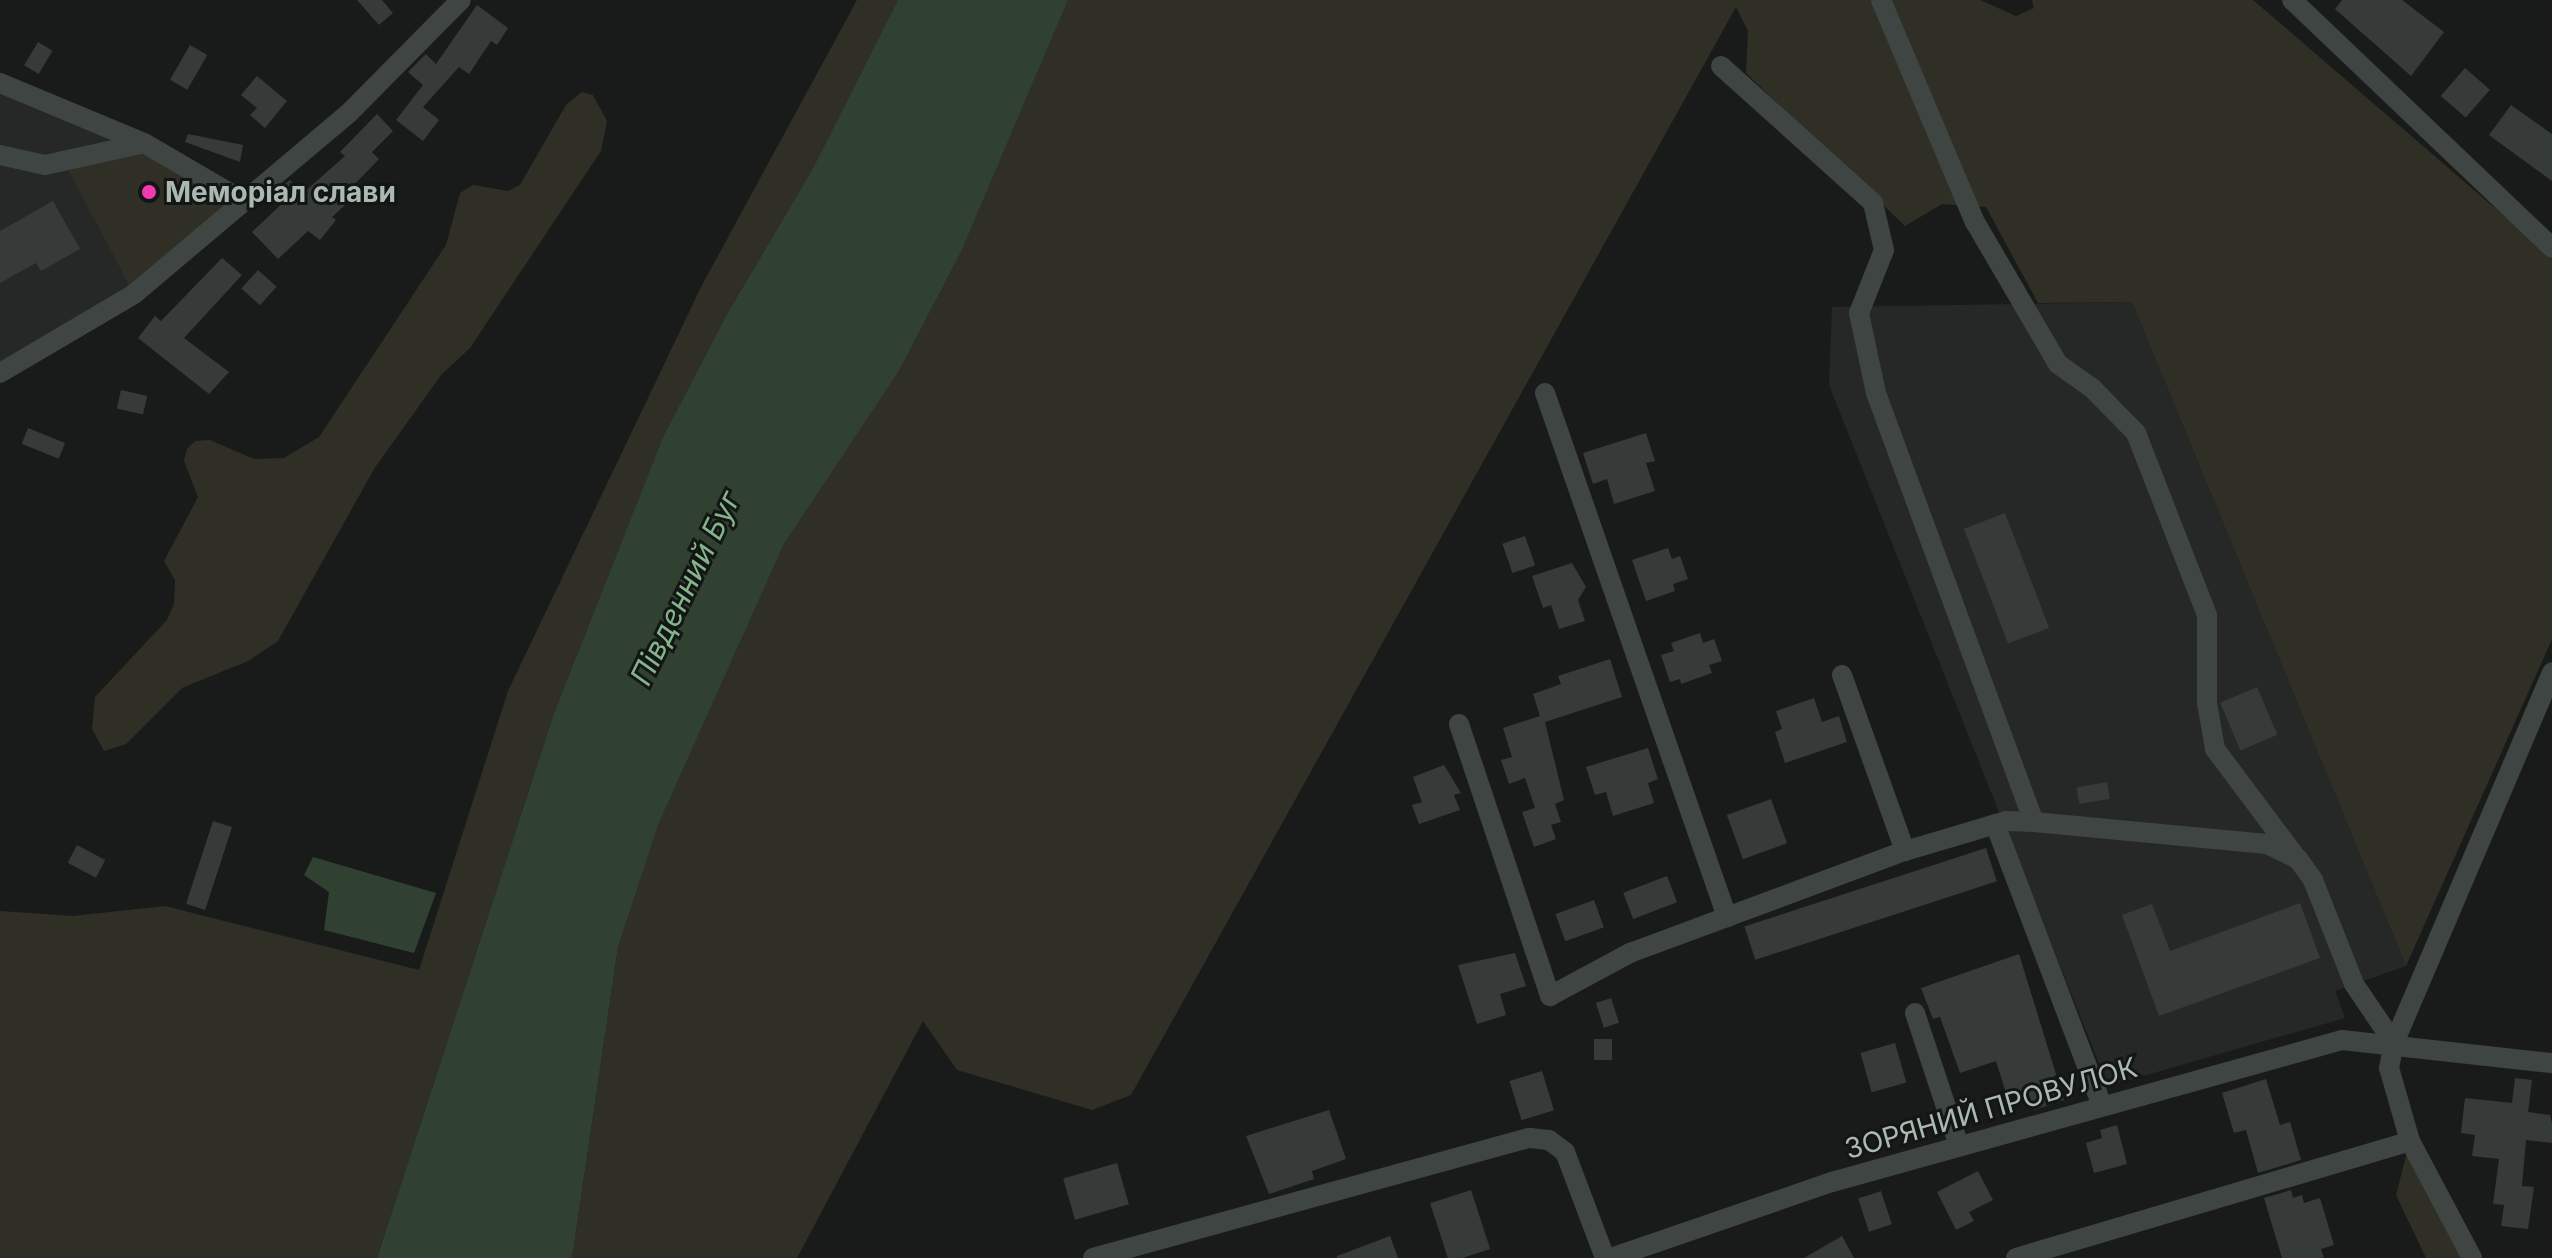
<!DOCTYPE html>
<html>
<head>
<meta charset="utf-8">
<style>
  body { margin:0 }
  #map { position:relative; width:2552px; height:1258px; overflow:hidden; background:#191b1a; font-family:Inter,sans-serif }
  div>[style] { position:absolute }
  [style*='--x'] { left:calc(var(--x)*1px); top:calc(var(--y)*1px); width:calc(var(--w)*1px); rotate:calc(var(--a)*1deg) }
  .built>* { inset:0; background:#252827 }
  .green>* { inset:0; background:#302f26 }
  .water>* { inset:0; background:#304132 }
  .building>* { inset:0; background:#363a38; transform-origin:0 0 }
  .minor>* { height:20px; margin:-10px; padding:0 10px; transform-origin:10px; border-radius:10px; background:#3f4542 }
  .dots>* { width:22px; height:22px; translate:-50% -50%; box-sizing:border-box; border:4px solid #141615; border-radius:50% }
  span { translate:-50% -50%; white-space:nowrap; text-align:center; line-height:1.15; -webkit-text-stroke:6px #141615; paint-order:stroke }
  .poi-label { font-size:28px; color:#abbab1; font-weight:700 }
  .left { translate:0 -50%; text-align:left }
  .street-label { font-size:28px; color:#abbab1 }
  .water-label { font-size:30px; color:#83b58a; font-style:italic }
</style>
</head>
<body>
<div id="map">
  <div class="built">
    <div style="clip-path:polygon(0 83px,144px 143px,134px 294px,0 373px)"></div>
    <div style="clip-path:polygon(2132px 302px,2406px 966px,2335px 991px,2345px 1018px,2108px 1086px,1829px 385px,1832px 307px)"></div>
  </div>
  <div class="green">
    <div style="clip-path:polygon(857px 0,898px 0,812px 170px,727px 314px,663px 437px,554px 713px,377px 1258px,0 1258px,0 911px,73px 916px,165px 906px,419px 970px,508px 691px,701px 287px)"></div>
    <div style="clip-path:polygon(1068px 0,1980px 0,2016px 16px,2034px 8px,2032px 0,2253px 0,2552px 257px,2552px 639px,2406px 966px,2132px 302px,2038px 303px,1986px 207px,1942px 204px,1905px 226px,1746px 73px,1748px 31px,1736px 7px,1131px 1095px,1092px 1110px,957px 1070px,923px 1021px,797px 1258px,572px 1258px,618px 947px,659px 823px,784px 544px,899px 371px,962px 250px)"></div>
    <div style="clip-path:polygon(582px 92px,593px 95px,607px 121px,601px 151px,470px 348px,441px 375px,374px 469px,278px 641px,248px 661px,182px 688px,126px 744px,104px 751px,92px 729px,95px 697px,167px 620px,174px 604px,175px 580px,164px 561px,198px 497px,184px 461px,187px 449px,195px 441px,210px 440px,254px 459px,284px 458px,319px 437px,446px 245px,460px 193px,473px 185px,508px 191px,520px 185px,566px 105px)"></div>
    <div style="clip-path:polygon(144px 143px,242px 200px,134px 294px,64px 162px)"></div>
    <div style="clip-path:polygon(2410px 1141px,2472px 1258px,2426px 1258px,2396px 1195px)"></div>
  </div>
  <div class="water">
    <div style="clip-path:polygon(898px 0,1068px 0,962px 250px,899px 371px,784px 544px,659px 823px,618px 947px,572px 1258px,377px 1258px,554px 713px,663px 437px,727px 314px,812px 170px)"></div>
    <div style="clip-path:polygon(313px 857px,436px 893px,414px 953px,324px 930px,329px 892px,304px 875px)"></div>
  </div>
  <div class="building">
    <div style="clip-path:polygon(357px 0,382px 0,393px 13px,379px 25px)"></div>
    <div style="clip-path:polygon(2342px 0,2402px 0,2444px 32px,2411px 76px,2335px 9px)"></div>
    <div style="clip-path:polygon(477px 5px,508px 28px,497px 45px,491px 41px,469px 74px,459px 67px,423px 107px,439px 120px,423px 141px,396px 120px,423px 85px,408px 72px,426px 54px,436px 64px)"></div>
    <div style="left:38px;top:42px;width:17px;height:27px;rotate:31deg"></div>
    <div style="left:190px;top:45px;width:20px;height:40px;rotate:30deg"></div>
    <div style="left:2465px;top:68px;width:33px;height:37px;rotate:41deg"></div>
    <div style="clip-path:polygon(257px 76px,287px 101px,265px 128px,250px 115px,257px 108px,241px 95px)"></div>
    <div style="clip-path:polygon(2511px 105px,2552px 134px,2552px 181px,2489px 135px)"></div>
    <div style="clip-path:polygon(377px 114px,393px 131px,372px 152px,379px 159px,349px 190px,355px 196px,332px 217px,336px 220px,320px 240px,308px 231px,278px 259px,252px 232px,286px 200px,278px 190px,290px 180px,302px 194px,345px 156px,340px 152px)"></div>
    <div style="clip-path:polygon(188px 134px,243px 145px,240px 162px,185px 142px)"></div>
    <div style="clip-path:polygon(53px 201px,80px 249px,41px 271px,36px 263px,0 283px,0 231px)"></div>
    <div style="clip-path:polygon(222px 258px,242px 275px,184px 338px,229px 372px,209px 394px,138px 338px,155px 316px,161px 321px)"></div>
    <div style="left:258px;top:270px;width:25px;height:25px;rotate:42deg"></div>
    <div style="left:121px;top:390px;width:27px;height:19px;rotate:13deg"></div>
    <div style="left:28px;top:428px;width:40px;height:17px;rotate:22deg"></div>
    <div style="clip-path:polygon(1646px 433px,1655px 461px,1646px 463px,1655px 491px,1614px 504px,1607px 479px,1593px 484px,1583px 453px)"></div>
    <div style="left:2005px;top:513px;width:123px;height:44px;rotate:69deg"></div>
    <div style="left:1525px;top:536px;width:31px;height:24px;rotate:71deg"></div>
    <div style="clip-path:polygon(1668px 548px,1672px 559px,1680px 556px,1688px 579px,1673px 584px,1675px 591px,1646px 601px,1632px 560px)"></div>
    <div style="clip-path:polygon(1572px 563px,1586px 587px,1578px 600px,1585px 621px,1559px 629px,1551px 605px,1543px 608px,1532px 576px)"></div>
    <div style="clip-path:polygon(1700px 633px,1703px 643px,1714px 639px,1722px 661px,1709px 665px,1712px 673px,1681px 684px,1680px 679px,1670px 682px,1661px 655px,1674px 651px,1671px 643px)"></div>
    <div style="clip-path:polygon(1610px 659px,1622px 697px,1545px 722px,1564px 800px,1555px 804px,1561px 822px,1551px 825px,1556px 839px,1534px 847px,1522px 812px,1535px 808px,1525px 778px,1509px 784px,1501px 760px,1512px 757px,1503px 728px,1540px 716px,1533px 694px,1561px 684px,1558px 676px)"></div>
    <div style="left:2257px;top:687px;width:52px;height:40px;rotate:67deg"></div>
    <div style="clip-path:polygon(1814px 698px,1822px 722px,1839px 716px,1847px 742px,1785px 763px,1775px 732px,1782px 729px,1776px 711px)"></div>
    <div style="clip-path:polygon(1648px 748px,1658px 779px,1648px 783px,1654px 803px,1613px 816px,1606px 792px,1595px 795px,1586px 767px)"></div>
    <div style="clip-path:polygon(1444px 765px,1461px 793px,1454px 795px,1460px 810px,1419px 824px,1412px 805px,1422px 802px,1413px 777px)"></div>
    <div style="left:2107px;top:782px;width:17px;height:31px;rotate:80deg"></div>
    <div style="left:1771px;top:799px;width:47px;height:47px;rotate:70deg"></div>
    <div style="left:213px;top:821px;width:20px;height:87px;rotate:18deg"></div>
    <div style="left:77px;top:845px;width:32px;height:20px;rotate:28deg"></div>
    <div style="left:1986px;top:848px;width:35px;height:254px;rotate:72deg"></div>
    <div style="left:1667px;top:876px;width:28px;height:47px;rotate:69deg"></div>
    <div style="left:1594px;top:900px;width:29px;height:41px;rotate:70deg"></div>
    <div style="clip-path:polygon(2300px 903px,2320px 958px,2159px 1016px,2122px 915px,2152px 904px,2170px 951px)"></div>
    <div style="clip-path:polygon(1515px 953px,1526px 986px,1500px 994px,1506px 1015px,1477px 1024px,1458px 965px)"></div>
    <div style="clip-path:polygon(2019px 954px,2064px 1100px,2034px 1110px,2027px 1089px,2007px 1096px,1996px 1061px,1960px 1073px,1940px 1017px,1933px 1019px,1921px 988px)"></div>
    <div style="left:1611px;top:998px;width:26px;height:16px;rotate:72deg"></div>
    <div style="left:1594px;top:1039px;width:18px;height:21px"></div>
    <div style="left:1895px;top:1043px;width:41px;height:36px;rotate:74deg"></div>
    <div style="left:1542px;top:1071px;width:41px;height:34px;rotate:73deg"></div>
    <div style="clip-path:polygon(2515px 1078px,2532px 1080px,2528px 1112px,2550px 1115px,2552px 1123px,2552px 1143px,2526px 1140px,2522px 1186px,2534px 1187px,2528px 1229px,2501px 1226px,2504px 1205px,2493px 1204px,2499px 1159px,2472px 1156px,2475px 1135px,2461px 1133px,2465px 1098px,2512px 1103px)"></div>
    <div style="clip-path:polygon(2266px 1079px,2280px 1125px,2290px 1122px,2301px 1160px,2258px 1173px,2246px 1130px,2234px 1133px,2222px 1093px)"></div>
    <div style="clip-path:polygon(1329px 1110px,1346px 1159px,1312px 1171px,1314px 1179px,1269px 1194px,1246px 1136px)"></div>
    <div style="clip-path:polygon(2117px 1125px,2127px 1164px,2094px 1173px,2086px 1143px,2102px 1138px,2100px 1130px)"></div>
    <div style="left:1117px;top:1163px;width:43px;height:56px;rotate:74deg"></div>
    <div style="clip-path:polygon(1978px 1171px,1993px 1200px,1969px 1212px,1974px 1221px,1956px 1230px,1937px 1192px)"></div>
    <div style="left:1471px;top:1190px;width:62px;height:43px;rotate:72deg"></div>
    <div style="clip-path:polygon(2291px 1190px,2293px 1198px,2302px 1195px,2304px 1203px,2320px 1198px,2334px 1245px,2321px 1249px,2324px 1258px,2282px 1258px,2264px 1198px)"></div>
    <div style="left:1881px;top:1191px;width:35px;height:24px;rotate:72deg"></div>
    <div style="clip-path:polygon(1390px 1236px,1398px 1258px,1337px 1258px,1337px 1256px)"></div>
    <div style="clip-path:polygon(1842px 1236px,1854px 1258px,1804px 1258px)"></div>
  </div>
  <div class="minor">
    <div style="--x:1881;--y:0;--w:241;--a:67.1"></div>
    <div style="--x:1975;--y:222;--w:164;--a:59.7"></div>
    <div style="--x:2058;--y:364;--w:42;--a:35.2"></div>
    <div style="--x:2092;--y:388;--w:63;--a:45.6"></div>
    <div style="--x:2136;--y:433;--w:195;--a:68.7"></div>
    <div style="--x:2207;--y:615;--w:88;--a:90"></div>
    <div style="--x:2207;--y:703;--w:47;--a:80.1"></div>
    <div style="--x:2215;--y:749;--w:134;--a:53.2"></div>
    <div style="--x:2292;--y:0;--w:359;--a:43.6"></div>
    <div style="--x:1721;--y:66;--w:205;--a:42"></div>
    <div style="--x:1873;--y:203;--w:48;--a:76.8"></div>
    <div style="--x:1884;--y:250;--w:68;--a:111.6"></div>
    <div style="--x:1859;--y:313;--w:82;--a:78"></div>
    <div style="--x:1876;--y:393;--w:457;--a:69.8"></div>
    <div style="--x:0;--y:83;--w:156;--a:22.6"></div>
    <div style="--x:144;--y:143;--w:113;--a:30.2"></div>
    <div style="--x:0;--y:155;--w:46;--a:12.5"></div>
    <div style="--x:45;--y:165;--w:101;--a:-12.5"></div>
    <div style="--x:0;--y:373;--w:156;--a:-30.5"></div>
    <div style="--x:134;--y:294;--w:281;--a:-40.1"></div>
    <div style="--x:349;--y:113;--w:159;--a:-45.3"></div>
    <div style="--x:1545;--y:393;--w:555;--a:70.85"></div>
    <div style="--x:1842;--y:675;--w:187;--a:70.3"></div>
    <div style="--x:1459;--y:724;--w:287;--a:71.5"></div>
    <div style="--x:1550;--y:996;--w:91;--a:-28.3"></div>
    <div style="--x:1630;--y:953;--w:293;--a:-20.4"></div>
    <div style="--x:1905;--y:851;--w:105;--a:-16.5"></div>
    <div style="--x:2006;--y:821;--w:28;--a:2"></div>
    <div style="--x:2034;--y:822;--w:234;--a:5.4"></div>
    <div style="--x:2267;--y:844;--w:34;--a:26"></div>
    <div style="--x:2298;--y:859;--w:26;--a:54"></div>
    <div style="--x:2313;--y:880;--w:112;--a:68.5"></div>
    <div style="--x:2354;--y:984;--w:71;--a:55.9"></div>
    <div style="--x:1995;--y:824;--w:301;--a:69.2"></div>
    <div style="--x:1915;--y:1013;--w:140;--a:71.7"></div>
    <div style="--x:1093;--y:1258;--w:453;--a:-15.4"></div>
    <div style="--x:1530;--y:1138;--w:19;--a:6"></div>
    <div style="--x:1549;--y:1140;--w:20;--a:37"></div>
    <div style="--x:1565;--y:1152;--w:113;--a:69.3"></div>
    <div style="--x:1611;--y:1258;--w:234;--a:-19"></div>
    <div style="--x:1832;--y:1182;--w:529;--a:-15.56"></div>
    <div style="--x:2342;--y:1040;--w:211;--a:6.3"></div>
    <div style="--x:2016;--y:1258;--w:411;--a:-16.5"></div>
    <div style="--x:2472;--y:1258;--w:132;--a:-117.9"></div>
    <div style="--x:2410;--y:1141;--w:76;--a:-106"></div>
    <div style="--x:2389;--y:1068;--w:25;--a:-79"></div>
    <div style="--x:2394;--y:1043;--w:403;--a:-66.9"></div>
  </div>
  <div class="dots">
    <div style="left:149px;top:192px;background:#f13ab2"></div>
  </div>
  <div class="poi-label">
    <span class="left" style="left:165px;top:192px">Меморіал слави</span>
  </div>
  <div class="street-label">
    <span style="left:1991px;top:1108px;rotate:-16deg">ЗОРЯНИЙ ПРОВУЛОК</span>
  </div>
  <div class="water-label">
    <span style="left:685px;top:588px;rotate:-64deg">Південний Буг</span>
  </div>
</div>
</body>
</html>
